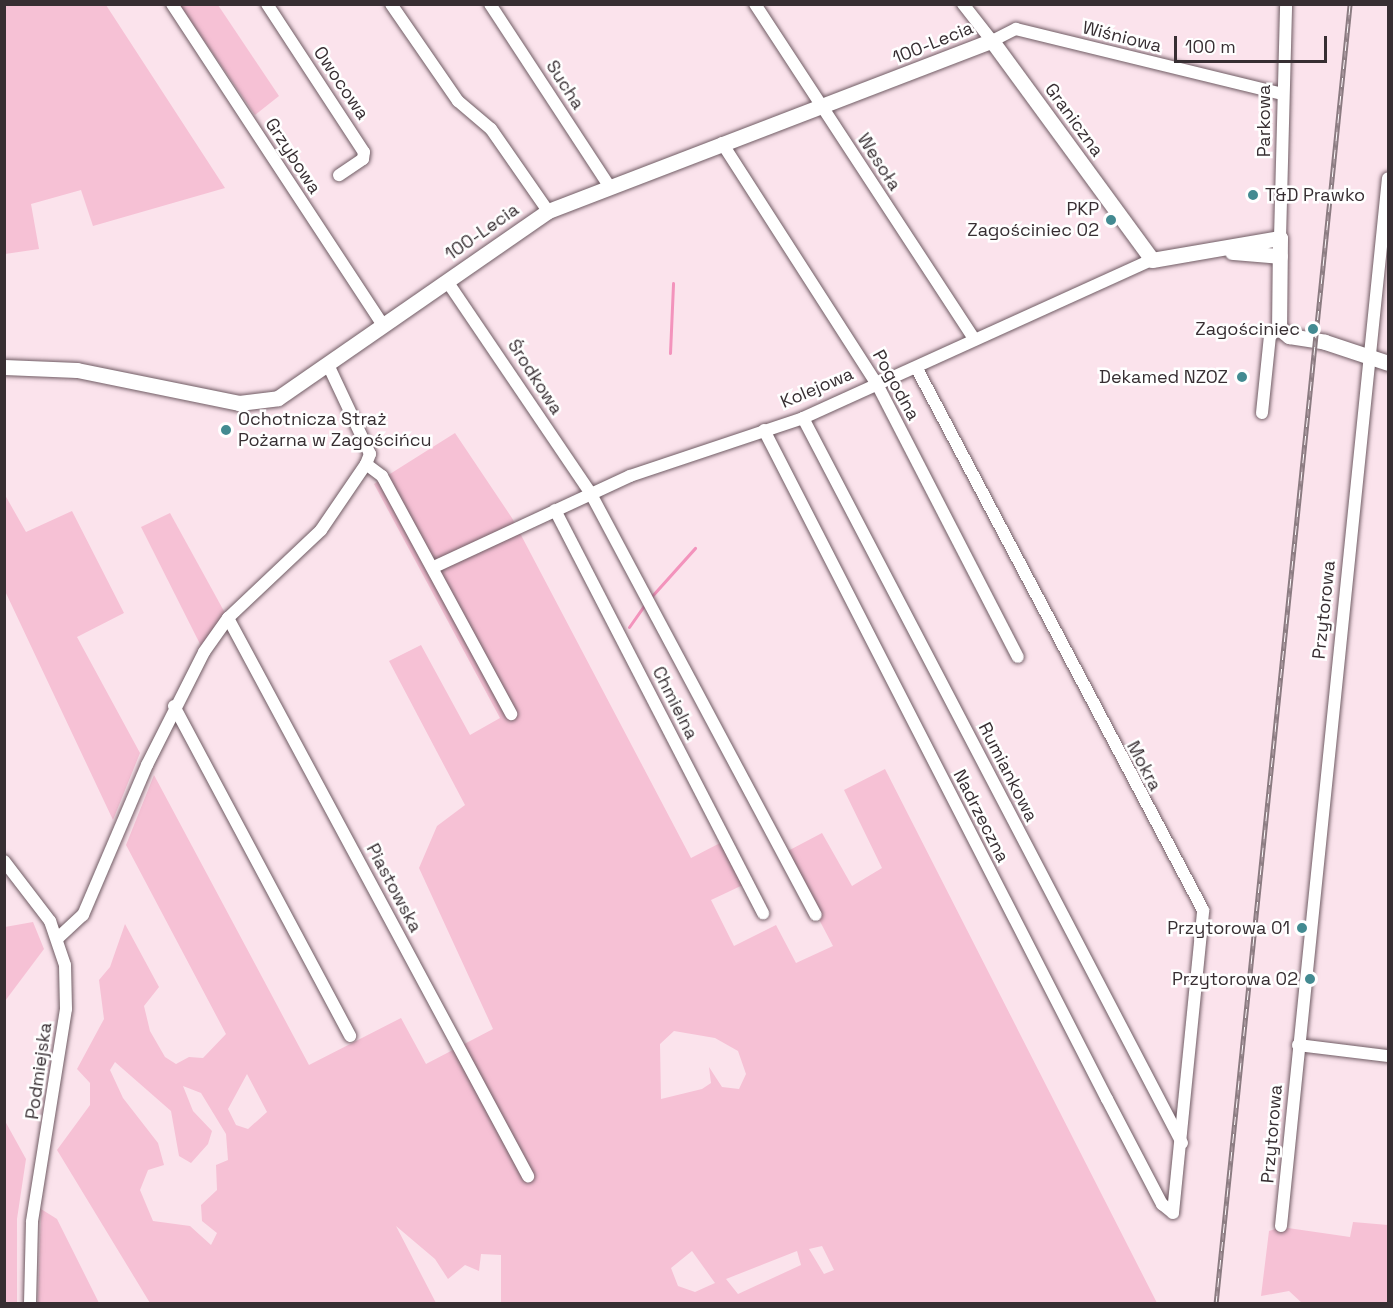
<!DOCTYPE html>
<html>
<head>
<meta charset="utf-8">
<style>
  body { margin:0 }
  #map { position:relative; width:1393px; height:1308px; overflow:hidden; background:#fbe3ec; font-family:"Space Grotesk",sans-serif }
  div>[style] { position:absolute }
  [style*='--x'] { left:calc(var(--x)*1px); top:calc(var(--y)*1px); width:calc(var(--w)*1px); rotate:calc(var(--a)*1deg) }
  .green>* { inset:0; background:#f6c1d5 }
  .stream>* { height:3px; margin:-1.5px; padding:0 1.5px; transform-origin:1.5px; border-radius:1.5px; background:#f393bc }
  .roads { filter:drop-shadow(0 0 2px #705c64) drop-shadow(0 0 2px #705c64) }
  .minor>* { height:12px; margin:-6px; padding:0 6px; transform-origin:6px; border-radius:6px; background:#fff }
  .tertiary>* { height:15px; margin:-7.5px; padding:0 7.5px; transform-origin:7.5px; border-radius:7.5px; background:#fff }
  .rail>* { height:5px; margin-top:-2.5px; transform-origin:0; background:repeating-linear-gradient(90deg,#fff 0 9px,#8b7b81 0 18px); box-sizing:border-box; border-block:2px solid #8b7b81 }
  .dots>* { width:16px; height:16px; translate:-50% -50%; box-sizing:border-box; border:3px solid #fff; border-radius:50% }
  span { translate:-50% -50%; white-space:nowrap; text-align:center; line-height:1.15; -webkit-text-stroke:5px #fff; paint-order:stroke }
  .street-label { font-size:18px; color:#372e32 }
  .poi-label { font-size:18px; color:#372e32 }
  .left { translate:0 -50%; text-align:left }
  .right { translate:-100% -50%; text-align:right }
  .frame { position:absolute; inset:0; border:6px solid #372e32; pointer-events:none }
  .scale { position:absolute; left:1174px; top:36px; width:153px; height:27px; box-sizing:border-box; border:3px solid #372e32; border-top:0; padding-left:8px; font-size:18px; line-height:21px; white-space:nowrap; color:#372e32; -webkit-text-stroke:4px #fff; paint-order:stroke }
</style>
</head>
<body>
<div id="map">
  <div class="green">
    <div style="clip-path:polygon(5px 4px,106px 5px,225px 188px,93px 226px,81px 190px,31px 204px,39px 249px,5px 254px)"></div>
    <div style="clip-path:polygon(180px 5px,218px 5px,279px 96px,255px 115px)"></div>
    <div style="clip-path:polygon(evenodd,455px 433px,512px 518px,691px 858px,722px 842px,745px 884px,711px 900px,734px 946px,776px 925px,796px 963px,833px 946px,784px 853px,822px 833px,852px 886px,882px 868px,844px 790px,885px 769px,1157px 1303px,501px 1303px,501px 1255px,481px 1254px,479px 1271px,465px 1265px,448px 1279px,435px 1259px,396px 1226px,436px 1303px,150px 1303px,57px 1150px,90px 1105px,90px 1083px,77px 1069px,104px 1019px,99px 980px,110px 967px,125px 924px,159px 987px,144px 1006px,150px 1031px,165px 1057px,176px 1064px,189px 1057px,203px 1058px,226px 1034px,126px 845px,154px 775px,309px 1065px,401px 1018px,426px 1064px,493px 1029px,419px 868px,437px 826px,465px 805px,389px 661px,421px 645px,470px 735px,500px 718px,374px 484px,455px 433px,674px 1031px,715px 1038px,738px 1051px,746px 1074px,739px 1089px,722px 1087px,709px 1067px,711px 1083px,702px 1089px,661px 1099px,660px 1044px,674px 1031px,455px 433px,115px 1062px,171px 1111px,179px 1156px,191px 1163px,208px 1144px,212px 1131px,193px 1111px,183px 1086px,201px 1093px,226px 1134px,228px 1160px,216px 1165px,217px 1190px,201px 1205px,202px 1221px,217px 1233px,211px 1245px,190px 1226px,153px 1221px,140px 1190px,148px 1170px,164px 1165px,158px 1143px,123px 1098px,110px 1070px,115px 1062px,455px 433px,247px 1074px,267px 1112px,248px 1129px,236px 1125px,228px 1109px,247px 1074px,455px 433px,822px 1246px,834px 1270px,824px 1274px,809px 1249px,822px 1246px,455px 433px,692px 1251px,715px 1283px,695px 1292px,678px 1286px,671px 1268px,692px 1251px,455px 433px,797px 1251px,801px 1265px,738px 1294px,726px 1279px,797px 1251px)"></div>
    <div style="clip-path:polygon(5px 495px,26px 532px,72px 511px,124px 613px,77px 637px,140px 753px,113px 820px,5px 591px)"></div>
    <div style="clip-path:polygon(170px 513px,225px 613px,201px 646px,141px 527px)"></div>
    <div style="clip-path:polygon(33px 922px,44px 949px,5px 1001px,5px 927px)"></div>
    <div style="clip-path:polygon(5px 1121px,26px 1159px,17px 1219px,17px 1303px,5px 1303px)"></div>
    <div style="clip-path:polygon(41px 1209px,57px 1219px,99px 1303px,38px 1303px)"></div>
    <div style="clip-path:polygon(1353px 1222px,1388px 1225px,1388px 1303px,1302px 1303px,1289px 1291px,1261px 1296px,1269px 1231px,1281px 1227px,1350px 1237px)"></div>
  </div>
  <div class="stream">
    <div style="--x:670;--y:353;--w:70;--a:-87.5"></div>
    <div style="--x:651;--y:597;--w:66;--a:-48.1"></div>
    <div style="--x:629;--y:627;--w:28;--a:-55"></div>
  </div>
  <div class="roads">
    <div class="minor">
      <div style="--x:172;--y:4;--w:386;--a:56.7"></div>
      <div style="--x:267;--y:4;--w:177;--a:56.8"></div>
      <div style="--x:364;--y:152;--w:7;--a:98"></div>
      <div style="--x:363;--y:159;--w:29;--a:146"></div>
      <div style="--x:391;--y:4;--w:118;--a:55.4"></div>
      <div style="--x:458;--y:101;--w:43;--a:40.3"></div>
      <div style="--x:491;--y:129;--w:100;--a:55.2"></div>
      <div style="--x:490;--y:4;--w:217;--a:56.8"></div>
      <div style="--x:755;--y:4;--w:400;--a:56.8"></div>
      <div style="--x:963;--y:4;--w:47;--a:51.9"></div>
      <div style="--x:992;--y:41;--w:27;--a:-27"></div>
      <div style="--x:1016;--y:29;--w:274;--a:13.7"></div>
      <div style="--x:722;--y:143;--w:287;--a:57.3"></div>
      <div style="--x:877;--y:384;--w:307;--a:62.7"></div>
      <div style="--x:1280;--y:238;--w:234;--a:-88.5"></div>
      <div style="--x:447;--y:281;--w:257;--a:55.9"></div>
      <div style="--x:591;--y:494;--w:477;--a:61.9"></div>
      <div style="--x:1262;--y:413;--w:77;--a:-84.1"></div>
      <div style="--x:1270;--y:336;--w:12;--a:-42"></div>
      <div style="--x:803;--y:418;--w:818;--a:62.4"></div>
      <div style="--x:764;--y:430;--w:752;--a:62.86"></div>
      <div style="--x:1107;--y:1099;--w:119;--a:62.4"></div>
      <div style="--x:1162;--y:1204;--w:14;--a:39"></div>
      <div style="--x:1173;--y:1213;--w:304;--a:-84.3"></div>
      <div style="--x:1203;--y:910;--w:614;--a:-117.86"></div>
      <div style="--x:366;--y:464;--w:20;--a:37"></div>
      <div style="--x:382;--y:476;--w:271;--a:61.5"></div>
      <div style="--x:555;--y:510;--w:454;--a:62.7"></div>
      <div style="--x:434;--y:567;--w:216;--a:-24.9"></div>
      <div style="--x:630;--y:476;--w:182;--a:-18.5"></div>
      <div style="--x:803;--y:418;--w:383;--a:-24.4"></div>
      <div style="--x:228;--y:618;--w:634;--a:61.74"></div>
      <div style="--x:174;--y:706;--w:374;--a:61.9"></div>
      <div style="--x:4;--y:861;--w:76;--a:52.5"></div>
      <div style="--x:50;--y:921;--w:46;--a:71.2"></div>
      <div style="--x:65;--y:965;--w:44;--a:88.7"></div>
      <div style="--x:66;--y:1009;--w:216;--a:99.1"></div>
      <div style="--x:32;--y:1222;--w:82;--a:91.4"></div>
      <div style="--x:59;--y:937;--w:33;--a:-43"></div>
      <div style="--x:83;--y:915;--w:163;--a:-66.9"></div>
      <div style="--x:147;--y:765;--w:127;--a:-63.2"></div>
      <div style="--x:204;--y:652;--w:42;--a:-54.8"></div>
      <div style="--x:228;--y:618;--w:128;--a:-43.4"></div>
      <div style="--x:321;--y:530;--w:80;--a:-55.7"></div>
      <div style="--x:366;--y:464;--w:11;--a:-68"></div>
      <div style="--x:370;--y:454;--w:96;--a:-115.2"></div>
      <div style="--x:1298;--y:1045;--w:91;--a:7"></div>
      <div style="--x:1281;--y:1226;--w:1053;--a:-84.17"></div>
    </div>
    <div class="tertiary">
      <div style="--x:1232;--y:252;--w:48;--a:4.8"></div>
      <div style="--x:4;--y:367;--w:73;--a:2.4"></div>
      <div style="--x:77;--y:370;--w:165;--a:11.5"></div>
      <div style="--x:239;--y:403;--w:39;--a:-7"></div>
      <div style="--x:278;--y:398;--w:328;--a:-34.7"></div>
      <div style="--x:548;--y:211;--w:475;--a:-21"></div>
      <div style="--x:992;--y:41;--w:271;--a:53.8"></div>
      <div style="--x:1152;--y:260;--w:130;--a:-9.8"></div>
      <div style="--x:1280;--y:238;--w:90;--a:90.6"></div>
      <div style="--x:1279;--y:328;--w:13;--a:39"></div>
      <div style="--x:1289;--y:336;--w:36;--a:9"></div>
      <div style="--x:1325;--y:342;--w:66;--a:18.4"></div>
    </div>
  </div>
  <div class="rail">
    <div style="--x:1216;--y:1304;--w:1307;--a:-84.11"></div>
  </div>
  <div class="dots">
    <div style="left:1253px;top:195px;background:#438a91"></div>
    <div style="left:1111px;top:220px;background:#438a91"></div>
    <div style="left:1313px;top:329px;background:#438a91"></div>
    <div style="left:1242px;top:377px;background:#438a91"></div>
    <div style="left:226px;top:430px;background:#438a91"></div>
    <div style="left:1302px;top:928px;background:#438a91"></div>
    <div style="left:1310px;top:979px;background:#438a91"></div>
  </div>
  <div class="street-label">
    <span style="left:1122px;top:37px;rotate:14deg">Wiśniowa</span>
    <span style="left:933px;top:43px;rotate:-22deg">100-Lecia</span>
    <span style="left:341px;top:83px;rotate:56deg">Owocowa</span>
    <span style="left:565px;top:85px;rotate:57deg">Sucha</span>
    <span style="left:1074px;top:120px;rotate:54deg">Graniczna</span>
    <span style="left:1264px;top:121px;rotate:-90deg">Parkowa</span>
    <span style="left:293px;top:156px;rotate:57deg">Grzybowa</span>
    <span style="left:879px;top:162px;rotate:57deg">Wesoła</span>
    <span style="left:482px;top:232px;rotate:-35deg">100-Lecia</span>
    <span style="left:535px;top:377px;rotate:57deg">Środkowa</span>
    <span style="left:896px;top:385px;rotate:61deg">Pogodna</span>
    <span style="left:817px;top:388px;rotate:-23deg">Kolejowa</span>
    <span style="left:1324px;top:610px;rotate:-84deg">Przytorowa</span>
    <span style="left:675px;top:703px;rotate:63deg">Chmielna</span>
    <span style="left:1144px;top:766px;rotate:62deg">Mokra</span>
    <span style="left:1008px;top:772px;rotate:63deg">Rumiankowa</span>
    <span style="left:981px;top:816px;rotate:63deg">Nadrzeczna</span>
    <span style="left:394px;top:888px;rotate:62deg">Piastowska</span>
    <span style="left:39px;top:1071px;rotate:-82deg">Podmiejska</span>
    <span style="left:1272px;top:1134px;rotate:-85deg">Przytorowa</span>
  </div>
  <div class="poi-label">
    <span class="left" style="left:1265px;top:195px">T&amp;D Prawko</span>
    <span class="right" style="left:1099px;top:220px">PKP<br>Zagościniec 02</span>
    <span class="right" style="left:1300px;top:329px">Zagościniec</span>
    <span class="right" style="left:1228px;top:377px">Dekamed NZOZ</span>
    <span class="left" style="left:238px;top:430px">Ochotnicza Straż<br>Pożarna w Zagościńcu</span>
    <span class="right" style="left:1290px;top:928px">Przytorowa 01</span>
    <span class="right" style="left:1298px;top:979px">Przytorowa 02</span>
  </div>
  <div class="frame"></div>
  <div class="scale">100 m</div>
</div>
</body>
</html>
